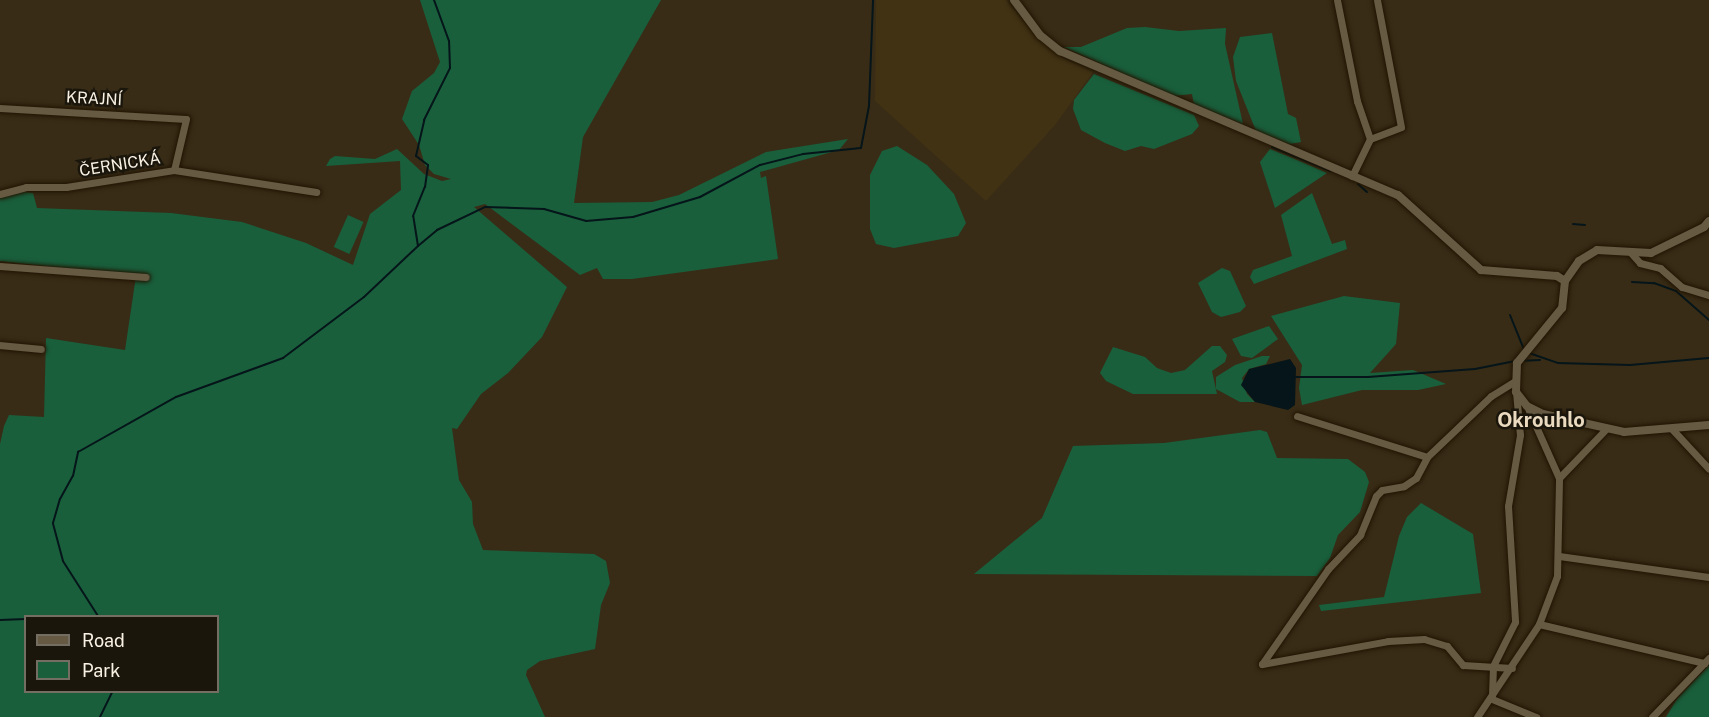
<!DOCTYPE html>
<html>
<head>
<meta charset="utf-8">
<style>
  body { margin:0 }
  #map { position:relative; width:1709px; height:717px; overflow:hidden; background:#382c16; font-family:"Public Sans",sans-serif }
  div>[style] { position:absolute }
  [style*='--x'] { left:calc(var(--x)*1px); top:calc(var(--y)*1px); width:calc(var(--w)*1px); rotate:calc(var(--a)*1deg) }
  .built>* { inset:0; background:#413214 }
  .green>* { inset:0; background:#195f3c; transform-origin:0 0 }
  .water>* { inset:0; background:#051519 }
  .stream>* { height:2px; margin:-1px; padding:0 1px; transform-origin:1px; border-radius:1px; background:#051519 }
  .roads { filter:drop-shadow(0 0 2px #201401) drop-shadow(0 0 2px #201401) }
  .minor>* { height:7px; margin:-3.5px; padding:0 3.5px; transform-origin:3.5px; border-radius:3.5px; background:#675a43 }
  .tertiary>* { height:8px; margin:-4px; padding:0 4px; transform-origin:4px; border-radius:4px; background:#675a43 }
  span { translate:-50% -50%; white-space:nowrap; text-align:center; line-height:1.15; -webkit-text-stroke:5px #1b160c; paint-order:stroke }
  .street-label { font-size:16px; color:#f9f2e4 }
  .quarter-label { font-size:20px; color:#eadabf; font-weight:700 }
  .legend { position:absolute; left:24px; top:615px; width:195px; height:78px; box-sizing:border-box; background:#1b160c; border:2px solid #746e62; margin:0; padding:8px 10px; list-style:none; font-size:18px; color:#f9f2e4 }
  .legend li { display:flex; align-items:center; gap:12px; height:30px }
  .legend b { width:30px; border:2px solid #746e62 }
</style>
</head>
<body>
<div id="map">
  <div class="built">
    <div style="clip-path:polygon(876px 0,1006px 0,1039px 39px,1064px 59px,1093px 72px,1055px 125px,986px 201px,875px 101px)"></div>
  </div>
  <div class="green">
    <div style="clip-path:polygon(evenodd,420px 0,661px 0,583px 137px,574px 203px,652px 202px,679px 195px,766px 152px,848px 139px,839px 150px,760px 172px,761px 178px,766px 176px,778px 259px,632px 279px,603px 279px,597px 268px,580px 275px,485px 204px,474px 207px,567px 287px,542px 337px,508px 373px,481px 394px,457px 429px,452px 428px,459px 480px,472px 502px,473px 524px,483px 550px,594px 554px,606px 561px,610px 583px,601px 605px,595px 649px,540px 661px,527px 670px,526px 675px,545px 717px,0 717px,0 444px,4px 426px,9px 415px,44px 417px,46px 338px,125px 350px,136px 276px,0 261px,0 196px,15px 191px,33px 193px,37px 208px,171px 213px,242px 222px,306px 243px,353px 265px,370px 214px,401px 190px,400px 161px,326px 166px,330px 159px,335px 156px,375px 159px,397px 149px,424px 174px,442px 181px,451px 179px,434px 174px,425px 165px,419px 145px,402px 119px,412px 91px,434px 73px,440px 62px,420px 0,26px 616px,218px 616px,218px 692px,26px 692px,26px 616px)"></div>
    <div style="clip-path:polygon(1145px 27px,1179px 31px,1226px 28px,1225px 44px,1243px 124px,1194px 105px,1192px 94px,1173px 96px,1064px 47px,1081px 47px,1127px 28px)"></div>
    <div style="clip-path:polygon(1272px 33px,1288px 114px,1296px 118px,1301px 142px,1290px 144px,1256px 131px,1236px 81px,1233px 57px,1240px 37px)"></div>
    <div style="clip-path:polygon(1094px 74px,1194px 115px,1199px 126px,1192px 134px,1154px 149px,1141px 146px,1125px 151px,1105px 143px,1081px 130px,1073px 109px,1074px 100px)"></div>
    <div style="clip-path:polygon(897px 146px,927px 165px,954px 194px,966px 223px,958px 236px,894px 248px,876px 244px,870px 229px,870px 175px,882px 151px)"></div>
    <div style="clip-path:polygon(1270px 149px,1297px 160px,1327px 173px,1275px 208px,1260px 162px)"></div>
    <div style="clip-path:polygon(1312px 193px,1332px 244px,1345px 240px,1347px 249px,1254px 284px,1250px 277px,1253px 270px,1292px 256px,1281px 215px)"></div>
    <div style="left:348px;top:215px;width:17px;height:35px;rotate:24deg"></div>
    <div style="clip-path:polygon(1222px 268px,1230px 271px,1246px 306px,1240px 312px,1221px 317px,1212px 312px,1198px 283px)"></div>
    <div style="clip-path:polygon(1344px 296px,1400px 303px,1396px 344px,1370px 373px,1413px 370px,1446px 384px,1418px 390px,1362px 390px,1302px 405px,1299px 388px,1302px 365px,1271px 316px)"></div>
    <div style="clip-path:polygon(1269px 326px,1278px 339px,1252px 358px,1241px 356px,1232px 339px)"></div>
    <div style="clip-path:polygon(1212px 346px,1220px 346px,1227px 355px,1225px 362px,1212px 371px,1217px 394px,1133px 394px,1106px 381px,1100px 373px,1113px 347px,1145px 357px,1157px 368px,1171px 373px,1185px 370px)"></div>
    <div style="clip-path:polygon(1262px 356px,1270px 356px,1266px 364px,1249px 369px,1242px 378px,1247px 394px,1255px 402px,1240px 402px,1216px 389px,1216px 377px,1235px 365px)"></div>
    <div style="clip-path:polygon(1260px 430px,1267px 432px,1277px 458px,1348px 459px,1365px 472px,1369px 482px,1360px 512px,1338px 535px,1330px 558px,1317px 576px,974px 574px,1042px 518px,1073px 446px,1164px 443px)"></div>
    <div style="clip-path:polygon(1421px 503px,1473px 534px,1481px 593px,1321px 611px,1319px 605px,1384px 597px,1399px 536px,1407px 517px)"></div>
    <div style="clip-path:polygon(1709px 665px,1709px 717px,1666px 717px,1677px 699px)"></div>
  </div>
  <div class="water">
    <div style="clip-path:polygon(1290px 359px,1296px 368px,1295px 405px,1288px 410px,1255px 402px,1241px 385px,1249px 369px)"></div>
  </div>
  <div class="stream">
    <div style="--x:1272;--y:147;--w:63;--a:22.5"></div>
    <div style="--x:1358;--y:184;--w:12;--a:42"></div>
    <div style="--x:1573;--y:224;--w:12;--a:5"></div>
    <div style="--x:418;--y:246;--w:25;--a:-40"></div>
    <div style="--x:437;--y:230;--w:53;--a:-25.6"></div>
    <div style="--x:485;--y:207;--w:59;--a:1.9"></div>
    <div style="--x:544;--y:209;--w:44;--a:15.9"></div>
    <div style="--x:586;--y:221;--w:47;--a:-4.9"></div>
    <div style="--x:633;--y:217;--w:70;--a:-16.6"></div>
    <div style="--x:700;--y:197;--w:68;--a:-28.1"></div>
    <div style="--x:760;--y:165;--w:44;--a:-14.3"></div>
    <div style="--x:803;--y:154;--w:58;--a:-5.9"></div>
    <div style="--x:861;--y:148;--w:43;--a:-79.2"></div>
    <div style="--x:869;--y:106;--w:106;--a:-87.8"></div>
    <div style="--x:1632;--y:282;--w:22;--a:3"></div>
    <div style="--x:1654;--y:283;--w:23;--a:20"></div>
    <div style="--x:1676;--y:291;--w:44;--a:41.3"></div>
    <div style="--x:1510;--y:315;--w:38;--a:68"></div>
    <div style="--x:1529;--y:353;--w:31;--a:19"></div>
    <div style="--x:1558;--y:363;--w:72;--a:1.6"></div>
    <div style="--x:1630;--y:365;--w:79;--a:-5.1"></div>
    <div style="--x:1521;--y:361;--w:19;--a:-3"></div>
    <div style="--x:1294;--y:377;--w:74;--a:0"></div>
    <div style="--x:1368;--y:377;--w:107;--a:-4.3"></div>
    <div style="--x:1475;--y:369;--w:41;--a:-11.3"></div>
    <div style="--x:98;--y:616;--w:65;--a:-122.5"></div>
    <div style="--x:63;--y:561;--w:39;--a:-105"></div>
    <div style="--x:53;--y:523;--w:25;--a:-74"></div>
    <div style="--x:60;--y:499;--w:26;--a:-61"></div>
    <div style="--x:73;--y:476;--w:25;--a:-78"></div>
    <div style="--x:78;--y:452;--w:112;--a:-29.3"></div>
    <div style="--x:176;--y:397;--w:114;--a:-20"></div>
    <div style="--x:283;--y:358;--w:101;--a:-37"></div>
    <div style="--x:364;--y:297;--w:74;--a:-43.4"></div>
    <div style="--x:418;--y:246;--w:30;--a:-99"></div>
    <div style="--x:413;--y:216;--w:31;--a:-68"></div>
    <div style="--x:425;--y:187;--w:22;--a:-82"></div>
    <div style="--x:428;--y:165;--w:15;--a:-143"></div>
    <div style="--x:416;--y:156;--w:37;--a:-77"></div>
    <div style="--x:424;--y:120;--w:58;--a:-63.4"></div>
    <div style="--x:450;--y:68;--w:27;--a:-92"></div>
    <div style="--x:449;--y:41;--w:44;--a:-110.1"></div>
    <div style="--x:0;--y:620;--w:26;--a:-2"></div>
    <div style="--x:100;--y:717;--w:28;--a:-64"></div>
  </div>
  <div class="roads">
    <div class="minor">
      <div style="--x:1337;--y:0;--w:103;--a:78.8"></div>
      <div style="--x:1357;--y:101;--w:40;--a:71.1"></div>
      <div style="--x:0;--y:108;--w:186;--a:3.4"></div>
      <div style="--x:186;--y:119;--w:52;--a:103.2"></div>
      <div style="--x:1352;--y:176;--w:41;--a:-64.1"></div>
      <div style="--x:1370;--y:139;--w:33;--a:-21"></div>
      <div style="--x:1401;--y:127;--w:129;--a:-100.7"></div>
      <div style="--x:0;--y:194;--w:27;--a:-15"></div>
      <div style="--x:26;--y:187;--w:40;--a:0"></div>
      <div style="--x:66;--y:187;--w:109;--a:-8.9"></div>
      <div style="--x:174;--y:170;--w:144;--a:8.8"></div>
      <div style="--x:1631;--y:253;--w:13;--a:48"></div>
      <div style="--x:1640;--y:263;--w:21;--a:14"></div>
      <div style="--x:1660;--y:268;--w:29;--a:41"></div>
      <div style="--x:1682;--y:287;--w:28;--a:17"></div>
      <div style="--x:0;--y:266;--w:146;--a:4.3"></div>
      <div style="--x:0;--y:345;--w:41;--a:5.6"></div>
      <div style="--x:1516;--y:392;--w:43;--a:84.7"></div>
      <div style="--x:1520;--y:435;--w:72;--a:99.6"></div>
      <div style="--x:1508;--y:506;--w:116;--a:86.5"></div>
      <div style="--x:1515;--y:622;--w:49;--a:116.6"></div>
      <div style="--x:1493;--y:666;--w:33;--a:92"></div>
      <div style="--x:1492;--y:699;--w:48;--a:22.2"></div>
      <div style="--x:1297;--y:416;--w:136;--a:17.5"></div>
      <div style="--x:1427;--y:457;--w:88;--a:-43.6"></div>
      <div style="--x:1491;--y:396;--w:28;--a:-32"></div>
      <div style="--x:1672;--y:429;--w:54;--a:47.2"></div>
      <div style="--x:1559;--y:478;--w:68;--a:-46.2"></div>
      <div style="--x:1559;--y:556;--w:151;--a:8"></div>
      <div style="--x:1539;--y:624;--w:170;--a:13.3"></div>
      <div style="--x:1262;--y:664;--w:116;--a:-55.2"></div>
      <div style="--x:1328;--y:569;--w:47;--a:-46.7"></div>
      <div style="--x:1360;--y:535;--w:42;--a:-67.7"></div>
      <div style="--x:1376;--y:496;--w:8;--a:-45"></div>
      <div style="--x:1382;--y:490;--w:22;--a:-10"></div>
      <div style="--x:1404;--y:486;--w:14;--a:-34"></div>
      <div style="--x:1416;--y:478;--w:24;--a:-62"></div>
      <div style="--x:1262;--y:664;--w:128;--a:-10.3"></div>
      <div style="--x:1388;--y:641;--w:36;--a:-3"></div>
      <div style="--x:1424;--y:639;--w:24;--a:17"></div>
      <div style="--x:1447;--y:646;--w:25;--a:50"></div>
      <div style="--x:1463;--y:665;--w:49;--a:3.5"></div>
      <div style="--x:1477;--y:717;--w:112;--a:-56.3"></div>
      <div style="--x:1539;--y:624;--w:51;--a:-69.4"></div>
      <div style="--x:1557;--y:576;--w:98;--a:-88.8"></div>
      <div style="--x:1559;--y:478;--w:79;--a:-114"></div>
      <div style="--x:1652;--y:717;--w:82;--a:-46"></div>
    </div>
    <div class="tertiary">
      <div style="--x:1014;--y:0;--w:44;--a:53.4"></div>
      <div style="--x:1040;--y:35;--w:26;--a:39"></div>
      <div style="--x:1060;--y:51;--w:367;--a:23.1"></div>
      <div style="--x:1398;--y:195;--w:112;--a:42.1"></div>
      <div style="--x:1481;--y:270;--w:76;--a:4.5"></div>
      <div style="--x:1557;--y:276;--w:9;--a:32"></div>
      <div style="--x:1565;--y:281;--w:27;--a:96"></div>
      <div style="--x:1562;--y:308;--w:71;--a:129.3"></div>
      <div style="--x:1517;--y:363;--w:29;--a:92"></div>
      <div style="--x:1516;--y:392;--w:18;--a:52"></div>
      <div style="--x:1527;--y:406;--w:18;--a:27"></div>
      <div style="--x:1543;--y:414;--w:83;--a:12.5"></div>
      <div style="--x:1624;--y:432;--w:85;--a:-4.7"></div>
      <div style="--x:1565;--y:281;--w:24;--a:-55"></div>
      <div style="--x:1579;--y:261;--w:21;--a:-31"></div>
      <div style="--x:1597;--y:250;--w:54;--a:3.2"></div>
      <div style="--x:1651;--y:253;--w:59;--a:-26.1"></div>
      <div style="--x:1704;--y:227;--w:8;--a:-50"></div>
    </div>
  </div>
  <div class="street-label">
    <span style="left:94px;top:99px;rotate:3deg">KRAJNÍ</span>
    <span style="left:120px;top:165px;rotate:-9deg">ČERNICKÁ</span>
  </div>
  <div class="quarter-label">
    <span style="left:1541px;top:420px">Okrouhlo</span>
  </div>
  <ul class="legend">
  <li><b style="height:8px;background:#675a43"></b>Road</li>
  <li><b style="height:16px;background:#195f3c"></b>Park</li>
  </ul>
</div>
</body>
</html>
